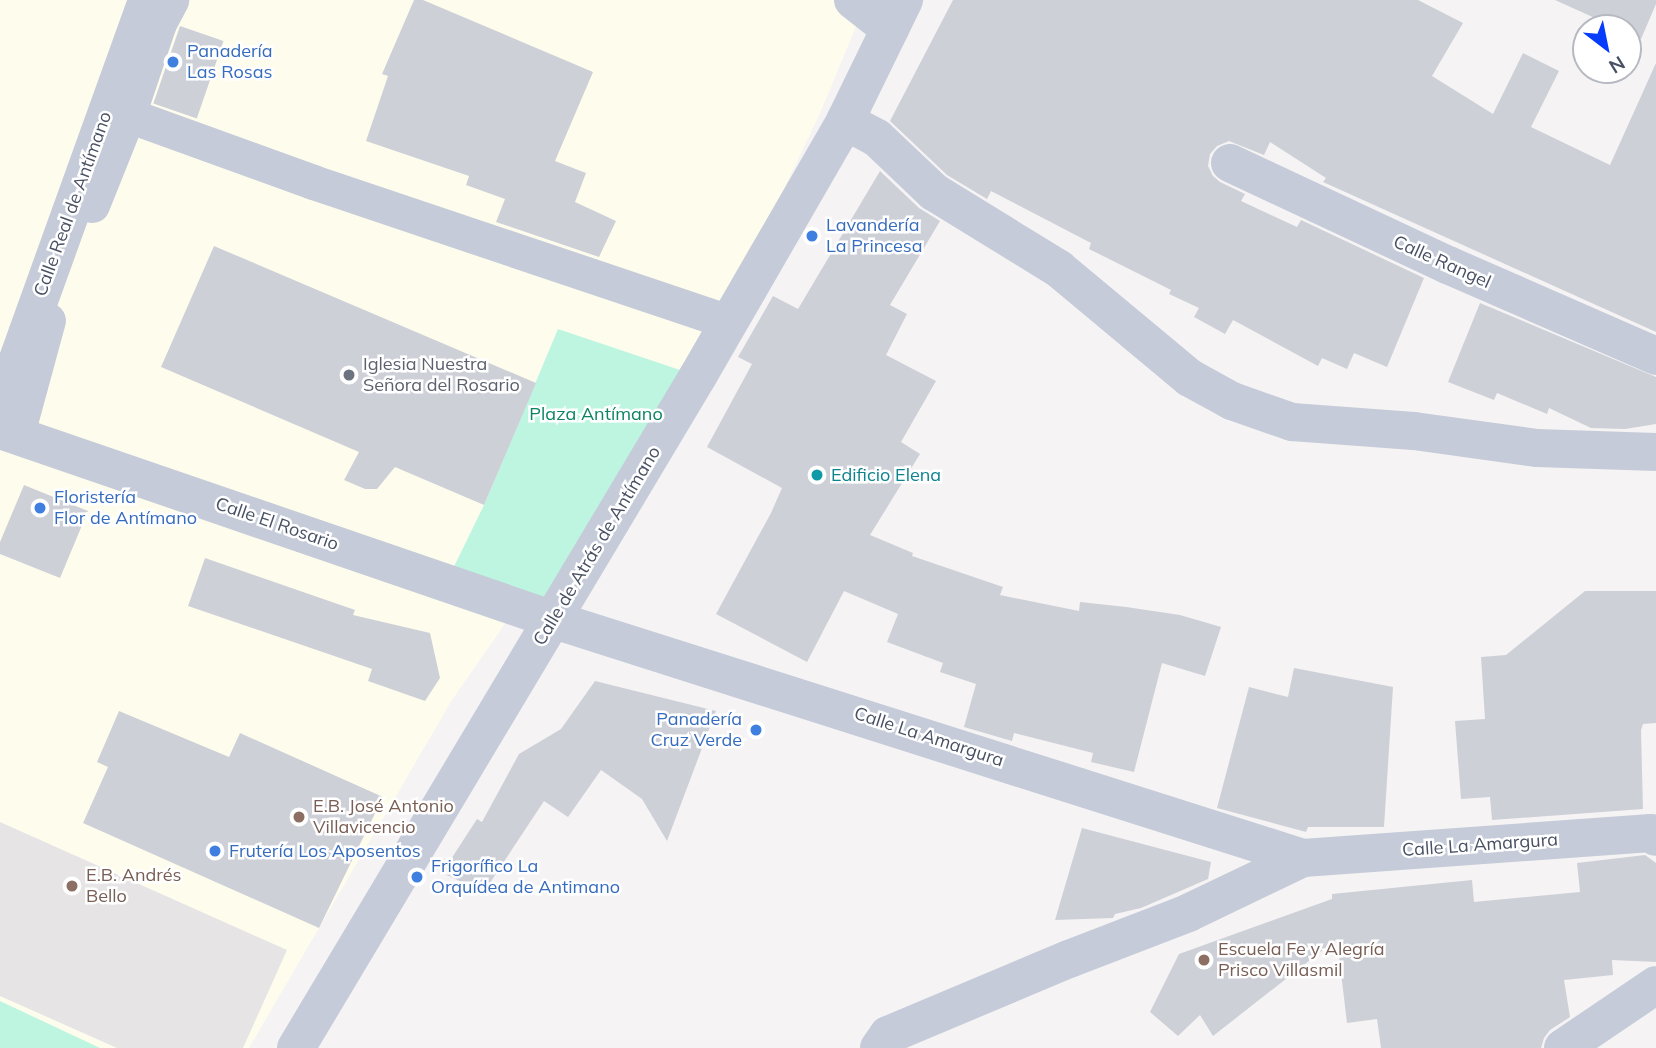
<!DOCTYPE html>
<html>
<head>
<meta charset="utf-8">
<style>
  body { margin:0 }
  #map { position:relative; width:1656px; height:1048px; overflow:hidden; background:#f5f3f3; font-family:Mulish,sans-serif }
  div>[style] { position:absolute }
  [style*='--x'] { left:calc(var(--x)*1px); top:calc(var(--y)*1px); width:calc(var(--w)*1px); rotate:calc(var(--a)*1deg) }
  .commercial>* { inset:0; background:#fefded }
  .education>* { inset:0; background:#e6e4e5 }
  .green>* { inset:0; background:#bef5e0 }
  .building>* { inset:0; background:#ced0d8; transform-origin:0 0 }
  .pedestrian>* { height:35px; margin:-17.5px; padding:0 17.5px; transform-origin:17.5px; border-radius:17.5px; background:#c5cbd8 }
  .minor>* { height:38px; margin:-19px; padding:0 19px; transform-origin:19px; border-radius:19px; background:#c5cbd8 }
  .tertiary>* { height:38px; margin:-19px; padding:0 19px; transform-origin:19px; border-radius:19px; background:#c5cbd8 }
  .dots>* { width:19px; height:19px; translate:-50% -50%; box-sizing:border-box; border:4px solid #fff; border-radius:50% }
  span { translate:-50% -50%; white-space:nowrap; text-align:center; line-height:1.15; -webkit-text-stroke:5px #fff; paint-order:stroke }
  .shop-label { font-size:18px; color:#366cbe }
  .left { translate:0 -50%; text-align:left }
  .right { translate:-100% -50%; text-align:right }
  .street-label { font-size:18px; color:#485063 }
  .worship-label { font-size:18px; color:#5b616d }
  .park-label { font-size:18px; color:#0d8362 }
  .culture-label { font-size:18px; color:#0d838f }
  .education-label { font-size:18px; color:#785e54 }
  .north { position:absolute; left:1572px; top:14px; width:70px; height:70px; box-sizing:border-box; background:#fff; border:2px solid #b6b9c1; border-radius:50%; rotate:148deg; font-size:19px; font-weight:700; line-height:28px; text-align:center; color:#485063 }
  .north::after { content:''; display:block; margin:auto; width:24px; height:32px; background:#063cfb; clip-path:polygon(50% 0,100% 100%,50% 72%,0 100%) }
</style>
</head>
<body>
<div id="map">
  <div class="commercial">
    <div style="clip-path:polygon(0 0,867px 0,821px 111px,733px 296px,452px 700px,249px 1048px,54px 1048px,0 1030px)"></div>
  </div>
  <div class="education">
    <div style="clip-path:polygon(0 822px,287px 950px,243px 1048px,117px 1048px,0 996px)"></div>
  </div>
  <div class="green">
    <div style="clip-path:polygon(558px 329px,698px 376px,554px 620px,446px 583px,484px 505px)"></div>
    <div style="clip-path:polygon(0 1000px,0 1001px,100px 1048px,0 1048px)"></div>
  </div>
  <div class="building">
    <div style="clip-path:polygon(414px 0,423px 0,593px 72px,555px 161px,586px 173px,575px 202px,616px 221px,599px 257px,496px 222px,505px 199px,466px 185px,469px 176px,366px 141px,388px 76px,382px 74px)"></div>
    <div style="clip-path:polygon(953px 0,1418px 0,1463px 23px,1432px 76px,1493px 114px,1523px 53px,1559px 71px,1531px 127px,1610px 165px,1656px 63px,1656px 332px,1323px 182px,1326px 178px,1270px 142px,1264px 155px,1229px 141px,1217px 146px,1210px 154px,1208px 166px,1213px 176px,1220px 182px,1245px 194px,1241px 201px,1297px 227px,1301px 220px,1424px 278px,1387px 367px,1354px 353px,1347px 369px,1322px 358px,1318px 366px,1233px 320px,1225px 334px,1194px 317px,1199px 308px,1169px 294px,1171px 290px,1089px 249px,1091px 243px,991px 191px,987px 199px,947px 175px,890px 121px)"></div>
    <div style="clip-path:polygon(1555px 0,1656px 0,1656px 4px,1641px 39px,1628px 33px,1628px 28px,1617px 28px)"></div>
    <div style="left:180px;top:26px;width:46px;height:82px;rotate:19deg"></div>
    <div style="clip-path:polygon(880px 171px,919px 208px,940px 221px,890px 305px,907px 314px,886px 355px,936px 381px,901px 442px,920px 454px,870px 535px,913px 553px,912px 556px,1003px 587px,1000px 595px,1079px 611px,1080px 602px,1126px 607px,1180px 615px,1221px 627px,1205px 676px,1162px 663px,1134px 772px,1091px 762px,1093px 753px,1014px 733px,1012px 741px,964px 727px,976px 684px,940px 672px,943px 663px,887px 642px,898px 614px,844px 591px,807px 662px,716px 614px,771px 513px,782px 488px,707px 447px,752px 364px,738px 357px,773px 296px,798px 309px)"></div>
    <div style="clip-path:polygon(214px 246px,536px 383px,484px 505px,395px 467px,377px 489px,365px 489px,344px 480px,359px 452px,161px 367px)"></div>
    <div style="clip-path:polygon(1480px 303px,1656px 377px,1656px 424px,1625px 429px,1591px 428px,1549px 408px,1547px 414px,1497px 393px,1494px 400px,1448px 382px)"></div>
    <div style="clip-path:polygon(24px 485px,88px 511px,60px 578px,0 554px,0 542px)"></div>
    <div style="clip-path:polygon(205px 558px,355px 610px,353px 615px,430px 633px,440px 678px,425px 701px,368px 681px,372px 669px,188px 606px)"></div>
    <div style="clip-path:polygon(1585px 591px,1656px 591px,1656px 723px,1643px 724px,1641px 730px,1643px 809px,1492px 820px,1490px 797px,1461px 799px,1455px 721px,1485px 719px,1481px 657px,1506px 655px)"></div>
    <div style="clip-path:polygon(1294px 668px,1393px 687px,1384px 827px,1308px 827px,1306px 832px,1217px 808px,1249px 687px,1288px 697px)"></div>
    <div style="clip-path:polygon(595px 681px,716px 711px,667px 841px,642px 799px,601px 770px,568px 817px,544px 801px,484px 892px,442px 873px,477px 819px,482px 822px,519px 754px,561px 729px)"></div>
    <div style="clip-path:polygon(119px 711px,229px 757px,240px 733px,383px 797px,319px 928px,83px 823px,108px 767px,97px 762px)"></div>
    <div style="clip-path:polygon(1082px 828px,1211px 862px,1208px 879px,1141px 908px,1115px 914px,1113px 918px,1055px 920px)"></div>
    <div style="clip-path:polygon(1645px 855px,1656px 863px,1656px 962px,1612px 960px,1613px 975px,1564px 980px,1570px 1017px,1550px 1030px,1544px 1038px,1541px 1048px,1381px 1048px,1377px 1019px,1347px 1023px,1337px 939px,1213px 1036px,1200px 1015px,1178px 1036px,1150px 1012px,1179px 954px,1332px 899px,1332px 894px,1472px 880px,1474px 902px,1580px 892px,1577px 863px)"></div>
  </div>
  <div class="pedestrian">
    <div style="--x:128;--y:115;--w:197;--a:19.9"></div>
    <div style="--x:313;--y:182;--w:439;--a:18.6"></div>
    <div style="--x:92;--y:205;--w:97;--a:-68.2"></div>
    <div style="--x:128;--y:115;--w:97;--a:-71.4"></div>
    <div style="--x:159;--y:23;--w:26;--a:-62"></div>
    <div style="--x:17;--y:434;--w:118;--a:-74.8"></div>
  </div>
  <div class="minor">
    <div style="--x:853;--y:0;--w:47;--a:38.1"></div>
    <div style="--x:845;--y:121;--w:36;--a:28"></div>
    <div style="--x:877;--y:138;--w:79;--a:43.5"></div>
    <div style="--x:934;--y:192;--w:147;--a:31.6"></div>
    <div style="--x:1059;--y:269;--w:170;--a:39.8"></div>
    <div style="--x:1190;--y:378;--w:48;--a:28.7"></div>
    <div style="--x:1232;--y:401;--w:64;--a:19.3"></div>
    <div style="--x:1292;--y:422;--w:122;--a:4.2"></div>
    <div style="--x:1414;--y:431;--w:124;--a:7.9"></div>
    <div style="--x:1537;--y:448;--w:119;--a:1.9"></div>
    <div style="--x:1230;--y:163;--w:241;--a:25.1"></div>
    <div style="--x:1448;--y:265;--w:227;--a:23.6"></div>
    <div style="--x:0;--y:430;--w:586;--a:18.93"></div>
    <div style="--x:554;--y:620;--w:786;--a:17.63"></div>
    <div style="--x:1303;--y:858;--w:349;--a:-4.1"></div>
    <div style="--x:1651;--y:833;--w:6;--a:39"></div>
    <div style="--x:879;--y:1048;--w:16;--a:-55"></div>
    <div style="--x:888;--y:1035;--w:196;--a:-22.8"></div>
    <div style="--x:1069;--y:959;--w:128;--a:-21.1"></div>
    <div style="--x:1188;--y:913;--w:127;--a:-25.6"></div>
    <div style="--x:1563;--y:1048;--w:112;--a:-34.1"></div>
  </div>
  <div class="tertiary">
    <div style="--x:0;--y:409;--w:435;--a:-70.2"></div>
    <div style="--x:296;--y:1048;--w:783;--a:-59.11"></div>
    <div style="--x:698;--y:376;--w:294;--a:-60"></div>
    <div style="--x:845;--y:121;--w:135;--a:-64"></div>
  </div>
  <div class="dots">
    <div style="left:173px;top:62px;background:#3f7fe0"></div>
    <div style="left:812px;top:236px;background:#3f7fe0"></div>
    <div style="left:349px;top:375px;background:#6b7280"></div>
    <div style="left:817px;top:475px;background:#0f9aa8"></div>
    <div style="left:40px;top:508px;background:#3f7fe0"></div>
    <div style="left:756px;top:730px;background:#3f7fe0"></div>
    <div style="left:299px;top:817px;background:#8d6e63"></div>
    <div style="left:215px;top:851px;background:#3f7fe0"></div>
    <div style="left:417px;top:877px;background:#3f7fe0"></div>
    <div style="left:72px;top:886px;background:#8d6e63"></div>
    <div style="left:1204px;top:960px;background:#8d6e63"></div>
  </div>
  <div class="shop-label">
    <span class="left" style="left:187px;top:62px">Panadería<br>Las Rosas</span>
    <span class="left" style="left:826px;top:236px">Lavandería<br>La Princesa</span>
    <span class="left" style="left:54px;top:508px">Floristería<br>Flor de Antímano</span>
    <span class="right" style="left:742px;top:730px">Panadería<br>Cruz Verde</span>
    <span class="left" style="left:229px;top:851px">Frutería Los Aposentos</span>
    <span class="left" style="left:431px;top:877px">Frigorífico La<br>Orquídea de Antimano</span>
  </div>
  <div class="street-label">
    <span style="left:73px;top:204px;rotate:-70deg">Calle Real de Antímano</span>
    <span style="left:1442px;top:262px;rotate:24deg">Calle Rangel</span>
    <span style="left:277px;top:524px;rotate:19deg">Calle El Rosario</span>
    <span style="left:597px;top:546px;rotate:-59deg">Calle de Atrás de Antímano</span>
    <span style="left:929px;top:737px;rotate:18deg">Calle La Amargura</span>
    <span style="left:1480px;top:845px;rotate:-4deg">Calle La Amargura</span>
  </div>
  <div class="worship-label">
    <span class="left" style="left:363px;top:375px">Iglesia Nuestra<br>Señora del Rosario</span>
  </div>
  <div class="park-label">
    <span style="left:596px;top:414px">Plaza Antímano</span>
  </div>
  <div class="culture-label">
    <span class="left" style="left:831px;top:475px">Edificio Elena</span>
  </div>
  <div class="education-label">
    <span class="left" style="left:313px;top:817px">E.B. José Antonio<br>Villavicencio</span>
    <span class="left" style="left:86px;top:886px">E.B. Andrés<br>Bello</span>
    <span class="left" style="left:1218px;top:960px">Escuela Fe y Alegría<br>Prisco Villasmil</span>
  </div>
  <div class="north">N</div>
</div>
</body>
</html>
